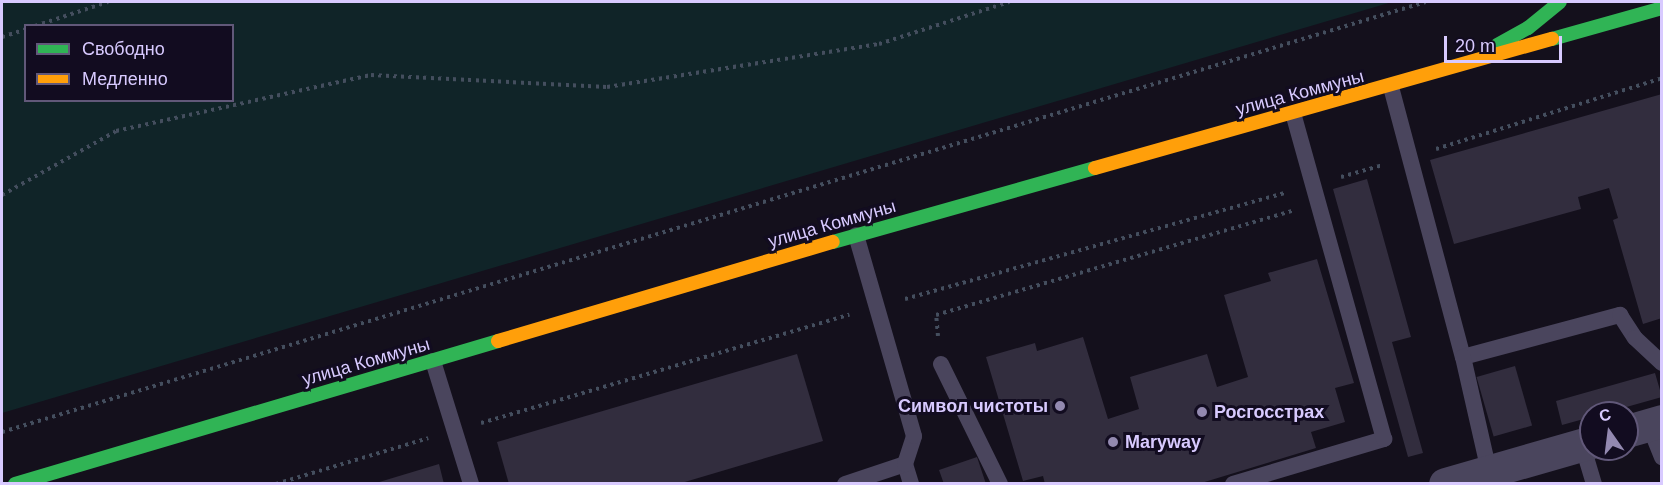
<!DOCTYPE html>
<html>
<head>
<meta charset="utf-8">
<style>
  body { margin:0 }
  #map { position:relative; width:1663px; height:485px; overflow:hidden; background:#14101c; font-family:Helvetica,sans-serif }
  div>[style] { position:absolute }
  [style*='--x'] { left:calc(var(--x)*1px); top:calc(var(--y)*1px); width:calc(var(--w)*1px); rotate:calc(var(--a)*1deg) }
  .green>* { inset:0; background:#102428 }
  .building>* { inset:0; background:#322d3e; transform-origin:0 0 }
  .path>* { height:4px; margin-top:-2px; transform-origin:0; background:repeating-linear-gradient(90deg,#444e5e 0 3px,transparent 0 7.5px) }
  .lane>* { height:16px; margin:-8px; padding:0 8px; transform-origin:8px; border-radius:8px; background:#4a455d }
  .street>* { height:33px; margin:-16.5px; padding:0 16.5px; transform-origin:16.5px; border-radius:16.5px; background:#4a455d }
  .fast>* { height:14px; margin:-7px; padding:0 7px; transform-origin:7px; border-radius:7px; background:#30b455 }
  .slow>* { height:14px; margin:-7px; padding:0 7px; transform-origin:7px; border-radius:7px; background:#ff9f0a }
  .dots>* { width:16px; height:16px; translate:-50% -50%; box-sizing:border-box; border:3px solid #120c20; border-radius:50% }
  span { translate:-50% -50%; white-space:nowrap; text-align:center; line-height:1.15; -webkit-text-stroke:6px #120c20; paint-order:stroke }
  .street-label { font-size:18px; color:#d8caff }
  .poi-label { font-size:18px; color:#d8caff; font-weight:700 }
  .right { translate:-100% -50%; text-align:right }
  .left { translate:0 -50%; text-align:left }
  .frame { position:absolute; inset:0; border:3px solid #d8caff; pointer-events:none }
  .legend { position:absolute; left:24px; top:24px; width:210px; height:78px; box-sizing:border-box; background:#120c20; border:2px solid #615879; margin:0; padding:8px 10px; list-style:none; font-size:18px; color:#d8caff }
  .legend li { display:flex; align-items:center; gap:12px; height:30px }
  .legend b { width:30px; border:2px solid #615879 }
  .north { position:absolute; left:1579px; top:401px; width:60px; height:60px; box-sizing:border-box; background:#120c20; border:2px solid #615879; border-radius:50%; rotate:346deg; font-size:16px; font-weight:700; line-height:24px; text-align:center; color:#d8caff }
  .north::after { content:''; display:block; margin:auto; width:21px; height:27px; background:#9389b0; clip-path:polygon(50% 0,100% 100%,50% 72%,0 100%) }
  .scale { position:absolute; left:1444px; top:36px; width:118px; height:27px; box-sizing:border-box; border:3px solid #d8caff; border-top:0; padding-left:8px; font-size:18px; line-height:21px; white-space:nowrap; color:#d8caff; -webkit-text-stroke:4px #120c20; paint-order:stroke }
</style>
</head>
<body>
<div id="map">
  <div class="green">
    <div style="clip-path:polygon(evenodd,2px 2px,1392px 2px,2px 413px,2px 2px,26px 26px,232px 26px,232px 100px,26px 100px,26px 26px)"></div>
  </div>
  <div class="building">
    <div style="clip-path:polygon(1662px 94px,1662px 318px,1643px 324px,1613px 220px,1618px 218px,1609px 188px,1578px 197px,1581px 209px,1454px 244px,1430px 160px)"></div>
    <div style="clip-path:polygon(1367px 179px,1411px 337px,1392px 342px,1423px 453px,1408px 457px,1333px 189px)"></div>
    <div style="clip-path:polygon(1317px 259px,1354px 383px,1335px 388px,1345px 422px,1311px 432px,1316px 448px,1198px 484px,1045px 484px,1043px 476px,1023px 481px,986px 357px,1035px 343px,1037px 351px,1083px 337px,1108px 419px,1139px 409px,1130px 377px,1207px 354px,1217px 387px,1248px 377px,1224px 295px,1271px 281px,1268px 273px)"></div>
    <div style="clip-path:polygon(797px 354px,823px 441px,678px 484px,509px 484px,497px 442px)"></div>
    <div style="left:1515px;top:366px;width:62px;height:40px;rotate:74deg"></div>
    <div style="clip-path:polygon(1655px 373px,1662px 397px,1605px 413px,1591px 413px,1591px 417px,1562px 425px,1556px 401px)"></div>
    <div style="clip-path:polygon(977px 457px,986px 484px,944px 484px,939px 470px)"></div>
    <div style="clip-path:polygon(439px 464px,444px 484px,376px 484px,376px 483px)"></div>
  </div>
  <div class="path">
    <div style="--x:35;--y:26;--w:77;--a:-18.2"></div>
    <div style="--x:2;--y:37;--w:25;--a:-18"></div>
    <div style="--x:1436;--y:149;--w:237;--a:-17.4"></div>
    <div style="--x:1341;--y:177;--w:44;--a:-15.9"></div>
    <div style="--x:2;--y:195;--w:131;--a:-29.3"></div>
    <div style="--x:116;--y:131;--w:261;--a:-12.4"></div>
    <div style="--x:371;--y:75;--w:236;--a:2.9"></div>
    <div style="--x:607;--y:87;--w:275;--a:-9"></div>
    <div style="--x:879;--y:44;--w:137;--a:-17.9"></div>
    <div style="--x:905;--y:299;--w:395;--a:-15.6"></div>
    <div style="--x:938;--y:336;--w:21;--a:-95"></div>
    <div style="--x:936;--y:315;--w:371;--a:-16.3"></div>
    <div style="--x:481;--y:423;--w:384;--a:-16.4"></div>
    <div style="--x:2;--y:432;--w:1487;--a:-16.81"></div>
    <div style="--x:276;--y:484;--w:159;--a:-16.8"></div>
  </div>
  <div class="lane">
    <div style="--x:1391;--y:87;--w:279;--a:75.1"></div>
    <div style="--x:1463;--y:357;--w:163;--a:-15"></div>
    <div style="--x:1620;--y:315;--w:27;--a:57"></div>
    <div style="--x:1635;--y:338;--w:37;--a:43"></div>
    <div style="--x:1463;--y:357;--w:117;--a:77.2"></div>
    <div style="--x:433;--y:361;--w:129;--a:72.8"></div>
    <div style="--x:941;--y:364;--w:134;--a:63.8"></div>
    <div style="--x:1649;--y:425;--w:35;--a:68"></div>
    <div style="--x:1582;--y:444;--w:42;--a:73.3"></div>
    <div style="--x:905;--y:464;--w:21;--a:73"></div>
    <div style="--x:845;--y:484;--w:63;--a:-18.4"></div>
    <div style="--x:905;--y:464;--w:29;--a:-72"></div>
    <div style="--x:914;--y:436;--w:209;--a:-106.1"></div>
    <div style="--x:1233;--y:484;--w:158;--a:-16.6"></div>
    <div style="--x:1384;--y:439;--w:338;--a:-105.6"></div>
  </div>
  <div class="street">
    <div style="--x:1627;--y:431;--w:36;--a:-16"></div>
    <div style="--x:1445;--y:484;--w:152;--a:-16"></div>
  </div>
  <div class="fast">
    <div style="--x:1552;--y:39;--w:114;--a:-15.7"></div>
    <div style="--x:1497;--y:45;--w:35;--a:-29"></div>
    <div style="--x:1528;--y:28;--w:41;--a:-39.1"></div>
    <div style="--x:833;--y:242;--w:272;--a:-15.8"></div>
    <div style="--x:15;--y:484;--w:504;--a:-16.49"></div>
  </div>
  <div class="slow">
    <div style="--x:1095;--y:168;--w:475;--a:-15.8"></div>
    <div style="--x:498;--y:341;--w:349;--a:-16.5"></div>
  </div>
  <div class="dots">
    <div style="left:1060px;top:406px;background:#9389b0"></div>
    <div style="left:1202px;top:412px;background:#9389b0"></div>
    <div style="left:1113px;top:442px;background:#9389b0"></div>
  </div>
  <div class="street-label">
    <span style="left:1300px;top:93px;rotate:-15deg">улица Коммуны</span>
    <span style="left:832px;top:224px;rotate:-16deg">улица Коммуны</span>
    <span style="left:366px;top:362px;rotate:-16deg">улица Коммуны</span>
  </div>
  <div class="poi-label">
    <span class="right" style="left:1048px;top:406px">Символ чистоты</span>
    <span class="left" style="left:1214px;top:412px">Росгосстрах</span>
    <span class="left" style="left:1125px;top:442px">Maryway</span>
  </div>
  <div class="frame"></div>
  <ul class="legend">
  <li><b style="height:8px;background:#30b455"></b>Свободно</li>
  <li><b style="height:8px;background:#ff9f0a"></b>Медленно</li>
  </ul>
  <div class="north">С</div>
  <div class="scale">20 m</div>
</div>
</body>
</html>
